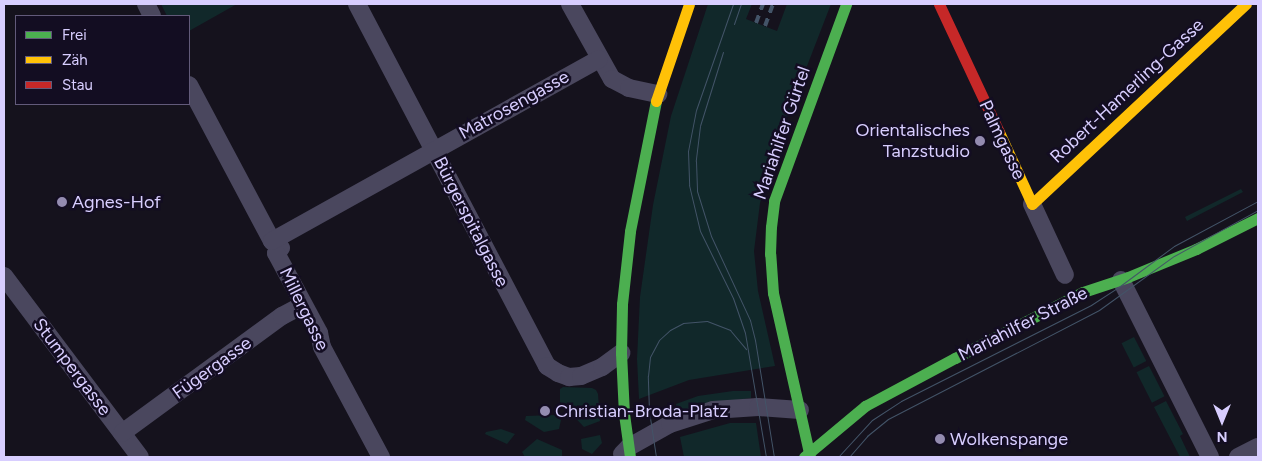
<!DOCTYPE html>
<html>
<head>
<meta charset="utf-8">
<style>
  body { margin:0 }
  #map { position:relative; width:1262px; height:461px; overflow:hidden; background:#15121d; font-family:Figtree,sans-serif }
  div>[style] { position:absolute }
  [style*='--x'] { left:calc(var(--x)*1px); top:calc(var(--y)*1px); width:calc(var(--w)*1px); rotate:calc(var(--a)*1deg) }
  .green>* { inset:0; background:#11282a; transform-origin:0 0 }
  .street>* { height:18px; margin:-9px; padding:0 9px; transform-origin:9px; border-radius:9px; background:#4a475e }
  .fast>* { height:11px; margin:-5.5px; padding:0 5.5px; transform-origin:5.5px; border-radius:5.5px; background:#4caf50 }
  .slow>* { height:11px; margin:-5.5px; padding:0 5.5px; transform-origin:5.5px; border-radius:5.5px; background:#ffc107 }
  .jam>* { height:11px; margin:-5.5px; padding:0 5.5px; transform-origin:5.5px; border-radius:5.5px; background:#c62828 }
  .tram>* { height:1px; margin:-0.5px; padding:0 0.5px; transform-origin:0.5px; border-radius:0.5px; background:#435468 }
  .rail>* { height:4px; margin-top:-2px; transform-origin:0; background:repeating-linear-gradient(90deg,#435468 0 8px,transparent 0 14px) }
  .dots>* { width:14px; height:14px; translate:-50% -50%; box-sizing:border-box; border:2px solid #130d22; border-radius:50% }
  span { translate:-50% -50%; white-space:nowrap; text-align:center; line-height:1.15; -webkit-text-stroke:5px #130d22; paint-order:stroke }
  .street-label { font-size:18px; color:#d8ceff }
  .poi-label { font-size:18px; color:#d8ceff }
  .right { translate:-100% -50%; text-align:right }
  .left { translate:0 -50%; text-align:left }
  .frame { position:absolute; inset:0; border:5px solid #d8ceff; pointer-events:none }
  .legend { position:absolute; left:15px; top:15px; width:175px; height:90px; box-sizing:border-box; background:#130d22; border:1px solid #625a7a; margin:0; padding:6px 9px; list-style:none; font-size:15px; color:#d8ceff }
  .legend li { display:flex; align-items:center; gap:10px; height:25px }
  .legend b { width:25px; border:1px solid #625a7a }
  .north { position:absolute; left:1197px; top:396px; width:50px; height:50px; -webkit-text-stroke:4px #130d22; paint-order:stroke; rotate:180deg; font-size:14px; font-weight:700; line-height:20px; text-align:center; color:#d8ceff }
  .north::after { content:''; display:block; margin:auto; width:18px; height:22px; background:#d8ceff; clip-path:polygon(50% 0,100% 100%,50% 72%,0 100%) }
</style>
</head>
<body>
<div id="map">
  <div class="green">
    <div style="clip-path:polygon(161px 4px,237px 4px,189px 31px,189px 16px,167px 16px)"></div>
    <div style="clip-path:polygon(708px 4px,752px 4px,746px 19px,777px 31px,787px 4px,831px 4px,785px 123px,760px 203px,754px 251px,758px 291px,775px 366px,689px 380px,639px 399px,637px 359px,640px 297px,653px 205px,671px 116px)"></div>
    <div style="clip-path:polygon(1241px 189px,1243px 192px,1187px 221px,1185px 217px)"></div>
    <div style="left:1134px;top:337px;width:27px;height:14px;rotate:63deg"></div>
    <div style="left:1149px;top:366px;width:34px;height:14px;rotate:63deg"></div>
    <div style="clip-path:polygon(563px 387px,592px 388px,596px 390px,598px 394px,600px 421px,584px 427px,560px 402px,560px 389px)"></div>
    <div style="clip-path:polygon(733px 391px,751px 391px,751px 398px,706px 404px,677px 412px,676px 404px,698px 396px)"></div>
    <div style="clip-path:polygon(1166px 401px,1183px 434px,1180px 436px,1190px 457px,1180px 457px,1154px 407px)"></div>
    <div style="clip-path:polygon(554px 415px,561px 420px,559px 429px,544px 432px,525px 420px,526px 416px)"></div>
    <div style="clip-path:polygon(730px 423px,756px 423px,761px 457px,684px 457px,680px 437px)"></div>
    <div style="clip-path:polygon(501px 429px,515px 434px,507px 444px,485px 434px,486px 432px)"></div>
    <div style="clip-path:polygon(600px 435px,602px 443px,592px 454px,582px 449px,581px 439px)"></div>
    <div style="clip-path:polygon(537px 439px,562px 450px,562px 457px,525px 457px,522px 452px)"></div>
  </div>
  <div class="street">
    <div style="--x:146;--y:4;--w:13;--a:63"></div>
    <div style="--x:357;--y:4;--w:409;--a:62.3"></div>
    <div style="--x:547;--y:366;--w:13;--a:32"></div>
    <div style="--x:558;--y:373;--w:12;--a:20"></div>
    <div style="--x:569;--y:377;--w:12;--a:-5"></div>
    <div style="--x:581;--y:376;--w:23;--a:-23"></div>
    <div style="--x:602;--y:367;--w:24;--a:-36"></div>
    <div style="--x:570;--y:4;--w:86;--a:60.8"></div>
    <div style="--x:612;--y:79;--w:19;--a:28"></div>
    <div style="--x:629;--y:88;--w:30;--a:12"></div>
    <div style="--x:189;--y:85;--w:177;--a:62"></div>
    <div style="--x:272;--y:241;--w:11;--a:38"></div>
    <div style="--x:281;--y:248;--w:7;--a:135"></div>
    <div style="--x:276;--y:253;--w:91;--a:61.7"></div>
    <div style="--x:319;--y:333;--w:14;--a:78"></div>
    <div style="--x:322;--y:347;--w:125;--a:61.8"></div>
    <div style="--x:1032;--y:204;--w:78;--a:65.1"></div>
    <div style="--x:272;--y:241;--w:374;--a:-29.1"></div>
    <div style="--x:4;--y:276;--w:226;--a:53.1"></div>
    <div style="--x:1121;--y:280;--w:198;--a:63.3"></div>
    <div style="--x:122;--y:433;--w:198;--a:-36.2"></div>
    <div style="--x:282;--y:316;--w:24;--a:-28"></div>
    <div style="--x:622;--y:454;--w:10;--a:-45"></div>
    <div style="--x:629;--y:447;--w:47;--a:-29.3"></div>
    <div style="--x:670;--y:424;--w:45;--a:-18"></div>
    <div style="--x:713;--y:410;--w:45;--a:-3.8"></div>
    <div style="--x:758;--y:407;--w:42;--a:4.1"></div>
    <div style="--x:1238;--y:457;--w:22;--a:-27"></div>
  </div>
  <div class="fast">
    <div style="--x:630;--y:457;--w:43;--a:-97.9"></div>
    <div style="--x:624;--y:414;--w:61;--a:-92.8"></div>
    <div style="--x:621;--y:353;--w:49;--a:-88.8"></div>
    <div style="--x:622;--y:304;--w:73;--a:-83.7"></div>
    <div style="--x:630;--y:231;--w:133;--a:-78.7"></div>
    <div style="--x:804;--y:457;--w:80;--a:-39.9"></div>
    <div style="--x:865;--y:406;--w:102;--a:-28.1"></div>
    <div style="--x:955;--y:358;--w:144;--a:-27.3"></div>
    <div style="--x:1083;--y:292;--w:47;--a:-18.4"></div>
    <div style="--x:1128;--y:277;--w:74;--a:-22.4"></div>
    <div style="--x:1196;--y:249;--w:69;--a:-26.6"></div>
    <div style="--x:810;--y:457;--w:168;--a:-102.7"></div>
    <div style="--x:773;--y:293;--w:39;--a:-94"></div>
    <div style="--x:770;--y:254;--w:27;--a:-88"></div>
    <div style="--x:771;--y:227;--w:26;--a:-83"></div>
    <div style="--x:774;--y:201;--w:210;--a:-69.9"></div>
  </div>
  <div class="slow">
    <div style="--x:656;--y:101;--w:102;--a:-71.2"></div>
    <div style="--x:999;--y:132;--w:79;--a:65.4"></div>
    <div style="--x:1032;--y:204;--w:293;--a:-43.1"></div>
  </div>
  <div class="jam">
    <div style="--x:939;--y:4;--w:141;--a:64.9"></div>
  </div>
  <div class="tram">
    <div style="--x:733;--y:4;--w:112;--a:109.2"></div>
    <div style="--x:696;--y:110;--w:42;--a:101"></div>
    <div style="--x:688;--y:151;--w:34;--a:88"></div>
    <div style="--x:689;--y:185;--w:47;--a:76.6"></div>
    <div style="--x:700;--y:231;--w:75;--a:63.8"></div>
    <div style="--x:733;--y:298;--w:37;--a:71"></div>
    <div style="--x:745;--y:333;--w:126;--a:80.4"></div>
    <div style="--x:734;--y:24;--w:21;--a:-71"></div>
    <div style="--x:723;--y:52;--w:77;--a:107.3"></div>
    <div style="--x:700;--y:126;--w:35;--a:97"></div>
    <div style="--x:696;--y:161;--w:30;--a:88"></div>
    <div style="--x:697;--y:191;--w:47;--a:72.7"></div>
    <div style="--x:711;--y:236;--w:93;--a:65.1"></div>
    <div style="--x:750;--y:320;--w:21;--a:76"></div>
    <div style="--x:755;--y:340;--w:119;--a:80.8"></div>
    <div style="--x:656;--y:457;--w:47;--a:-98.7"></div>
    <div style="--x:649;--y:411;--w:35;--a:-92"></div>
    <div style="--x:648;--y:376;--w:19;--a:-84"></div>
    <div style="--x:650;--y:357;--w:19;--a:-62"></div>
    <div style="--x:659;--y:340;--w:15;--a:-42"></div>
    <div style="--x:670;--y:330;--w:15;--a:-28"></div>
    <div style="--x:683;--y:323;--w:24;--a:-5"></div>
    <div style="--x:707;--y:321;--w:25;--a:21"></div>
    <div style="--x:730;--y:330;--w:25;--a:50"></div>
    <div style="--x:838;--y:457;--w:50;--a:-47.4"></div>
    <div style="--x:872;--y:420;--w:35;--a:-33"></div>
    <div style="--x:901;--y:401;--w:213;--a:-26.8"></div>
    <div style="--x:1091;--y:305;--w:35;--a:-33"></div>
    <div style="--x:1120;--y:286;--w:67;--a:-36.5"></div>
    <div style="--x:1174;--y:246;--w:95;--a:-28.2"></div>
    <div style="--x:849;--y:457;--w:28;--a:-49"></div>
    <div style="--x:867;--y:436;--w:27;--a:-39"></div>
    <div style="--x:888;--y:419;--w:237;--a:-27.3"></div>
    <div style="--x:1099;--y:310;--w:92;--a:-35.8"></div>
    <div style="--x:1174;--y:256;--w:96;--a:-28.7"></div>
  </div>
  <div class="rail">
    <div style="--x:756;--y:23;--w:20;--a:-70"></div>
    <div style="--x:765;--y:26;--w:23;--a:-70"></div>
  </div>
  <div class="dots">
    <div style="left:980px;top:141px;background:#948cb0"></div>
    <div style="left:62px;top:202px;background:#948cb0"></div>
    <div style="left:545px;top:411px;background:#948cb0"></div>
    <div style="left:940px;top:439px;background:#948cb0"></div>
  </div>
  <div class="street-label">
    <span style="left:1127px;top:91px;rotate:-43deg">Robert-Hamerling-Gasse</span>
    <span style="left:514px;top:105px;rotate:-29deg">Matrosengasse</span>
    <span style="left:782px;top:133px;rotate:-71deg">Mariahilfer Gürtel</span>
    <span style="left:1002px;top:140px;rotate:65deg">Palmgasse</span>
    <span style="left:471px;top:222px;rotate:63deg">Bürgerspitalgasse</span>
    <span style="left:304px;top:309px;rotate:64deg">Millergasse</span>
    <span style="left:1023px;top:324px;rotate:-27deg">Mariahilfer Straße</span>
    <span style="left:72px;top:367px;rotate:53deg">Stumpergasse</span>
    <span style="left:212px;top:368px;rotate:-36deg">Fügergasse</span>
  </div>
  <div class="poi-label">
    <span class="right" style="left:970px;top:141px">Orientalisches<br>Tanzstudio</span>
    <span class="left" style="left:72px;top:202px">Agnes-Hof</span>
    <span class="left" style="left:555px;top:411px">Christian-Broda-Platz</span>
    <span class="left" style="left:950px;top:439px">Wolkenspange</span>
  </div>
  <div class="frame"></div>
  <ul class="legend">
  <li><b style="height:6px;background:#4caf50"></b>Frei</li>
  <li><b style="height:6px;background:#ffc107"></b>Zäh</li>
  <li><b style="height:6px;background:#c62828"></b>Stau</li>
  </ul>
  <div class="north">N</div>
</div>
</body>
</html>
